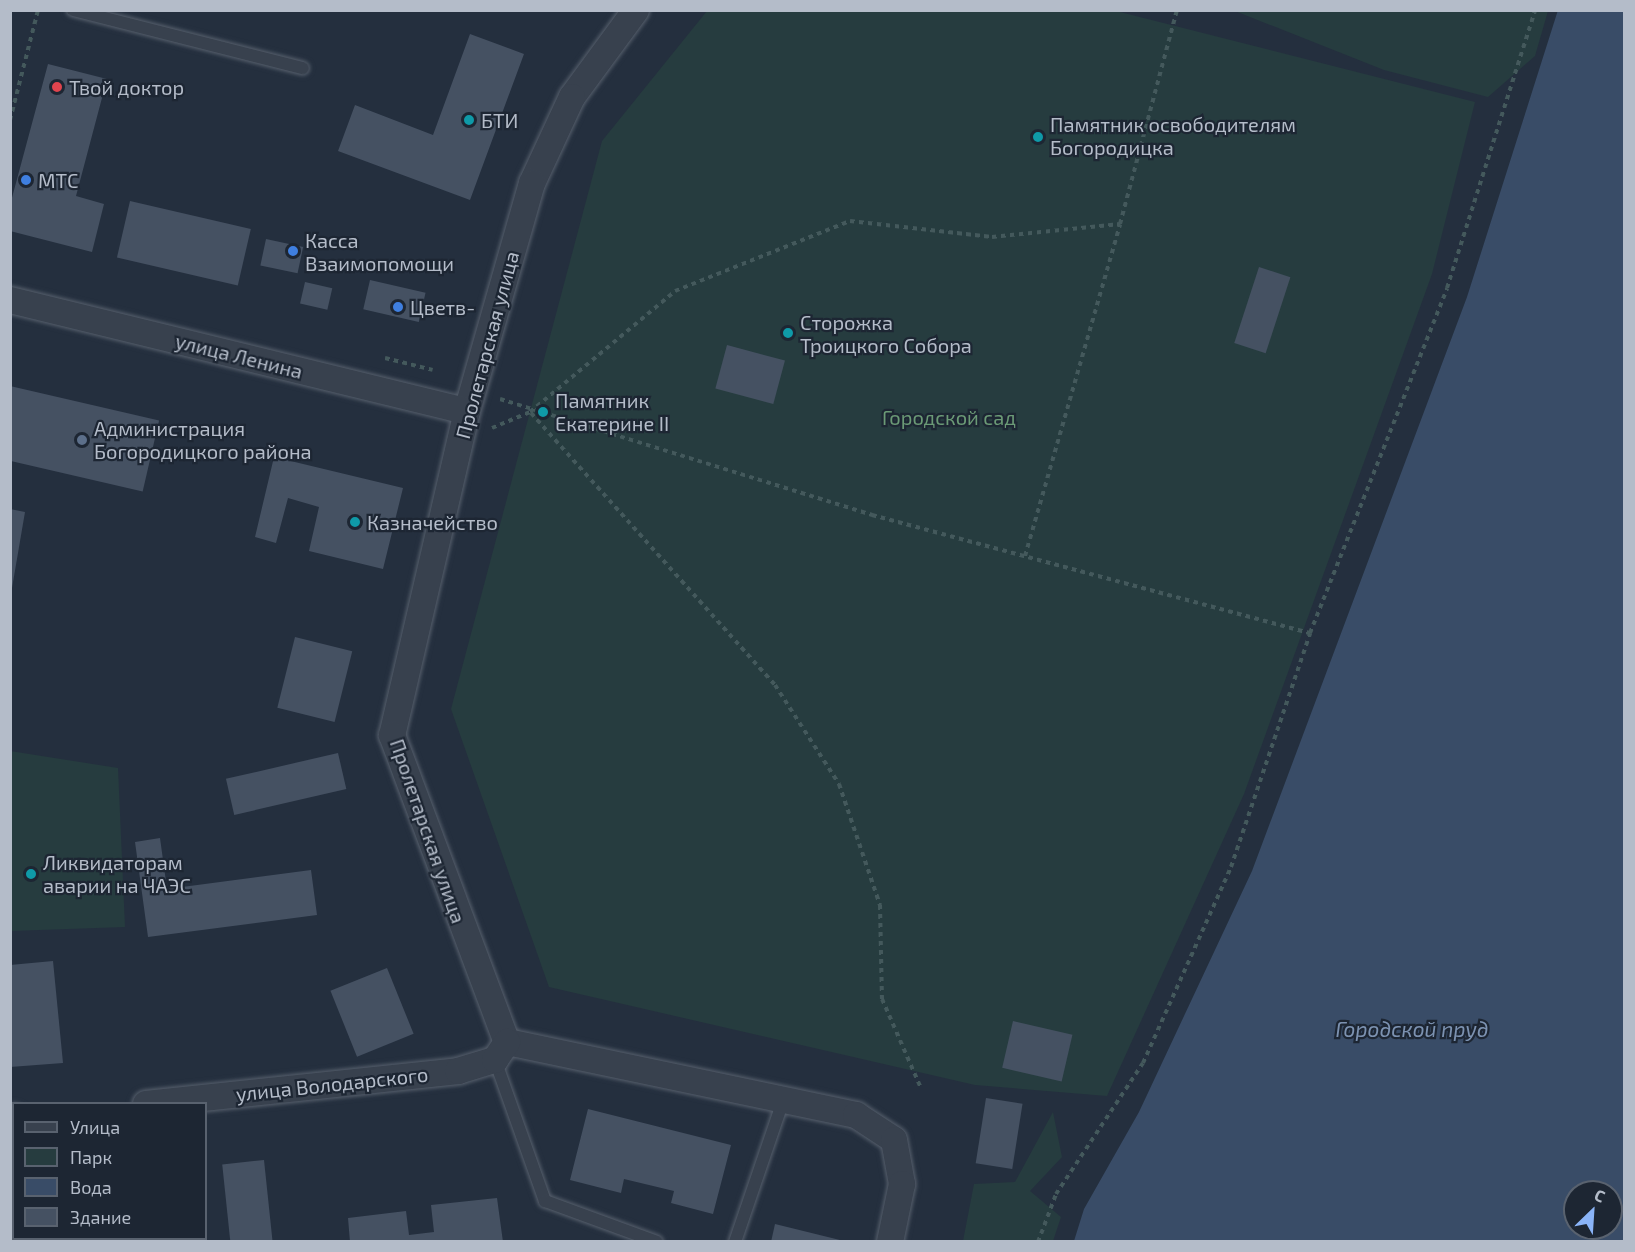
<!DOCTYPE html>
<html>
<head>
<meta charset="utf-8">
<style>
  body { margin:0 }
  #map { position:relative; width:1635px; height:1252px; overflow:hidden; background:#242f3e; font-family:"Exo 2",sans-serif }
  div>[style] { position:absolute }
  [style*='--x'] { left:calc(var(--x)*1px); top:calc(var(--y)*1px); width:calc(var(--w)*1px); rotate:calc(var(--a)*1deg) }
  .green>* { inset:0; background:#263c3f }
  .water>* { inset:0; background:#394c67 }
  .building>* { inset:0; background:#455162; transform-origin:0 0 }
  .path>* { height:4px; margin-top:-2px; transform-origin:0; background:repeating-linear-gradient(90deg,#44595c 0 4.5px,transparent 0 9px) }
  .roads { filter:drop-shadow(0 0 2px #565f6c) drop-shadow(0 0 2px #565f6c) }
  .lane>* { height:12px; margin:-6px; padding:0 6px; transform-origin:6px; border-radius:6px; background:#38414e }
  .street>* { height:26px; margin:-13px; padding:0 13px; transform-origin:13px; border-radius:13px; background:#38414e }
  .dots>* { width:16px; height:16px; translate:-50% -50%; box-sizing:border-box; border:3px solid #1d2633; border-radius:50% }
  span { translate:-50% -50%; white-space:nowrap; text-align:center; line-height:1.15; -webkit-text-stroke:4.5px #1d2633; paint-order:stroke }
  .poi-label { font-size:20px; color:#b4bcc9 }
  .left { translate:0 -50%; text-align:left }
  .street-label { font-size:20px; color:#b4bcc9 }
  .park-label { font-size:20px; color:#6b9a76 }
  .water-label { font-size:21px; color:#7c92b1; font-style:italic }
  .frame { position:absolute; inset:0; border:12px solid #b4bcc9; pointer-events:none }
  .legend { position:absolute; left:12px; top:1102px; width:195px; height:138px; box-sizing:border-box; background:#1d2633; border:2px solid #59626f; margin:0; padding:8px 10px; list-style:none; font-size:18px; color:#b4bcc9 }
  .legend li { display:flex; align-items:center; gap:12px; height:30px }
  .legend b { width:30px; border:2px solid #59626f }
  .north { position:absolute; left:1563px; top:1180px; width:60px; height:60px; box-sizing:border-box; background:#1d2633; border:2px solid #59626f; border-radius:50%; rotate:25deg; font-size:16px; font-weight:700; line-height:24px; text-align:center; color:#b4bcc9 }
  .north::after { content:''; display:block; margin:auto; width:21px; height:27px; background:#8ab4f8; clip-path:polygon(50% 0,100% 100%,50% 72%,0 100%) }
</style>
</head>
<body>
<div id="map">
  <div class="green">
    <div style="clip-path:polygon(707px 11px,1116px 11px,1475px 102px,1432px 274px,1244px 794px,1107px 1096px,975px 1085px,549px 987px,451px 709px,602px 141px)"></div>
    <div style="clip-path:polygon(1235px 11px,1548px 11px,1535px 56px,1488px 97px,1384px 70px)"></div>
    <div style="clip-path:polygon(10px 751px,118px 768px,125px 927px,11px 931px)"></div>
    <div style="clip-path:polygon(1053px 1112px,1062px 1157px,1030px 1191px,1061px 1217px,1053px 1241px,963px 1241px,974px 1184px,1015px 1182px)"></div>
  </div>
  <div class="water">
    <div style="clip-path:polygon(evenodd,1558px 10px,1624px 11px,1624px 1241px,1074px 1241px,1084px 1209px,1139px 1112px,1252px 871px,1467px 297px,1558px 10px,1575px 1192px,1611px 1192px,1611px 1228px,1575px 1228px,1575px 1192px)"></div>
  </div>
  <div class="building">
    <div style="clip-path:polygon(470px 34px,524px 54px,470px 200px,338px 151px,355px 105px,433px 135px)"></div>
    <div style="clip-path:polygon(48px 64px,107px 79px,76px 196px,104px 204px,92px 252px,10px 231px,10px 205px)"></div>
    <div style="left:130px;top:201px;width:124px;height:58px;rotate:13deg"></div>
    <div style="left:266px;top:239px;width:38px;height:27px;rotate:12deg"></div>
    <div style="left:1259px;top:267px;width:33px;height:80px;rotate:18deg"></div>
    <div style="left:370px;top:280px;width:57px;height:30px;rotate:13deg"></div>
    <div style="left:305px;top:282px;width:28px;height:22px;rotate:13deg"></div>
    <div style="left:727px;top:345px;width:60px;height:45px;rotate:15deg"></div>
    <div style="left:10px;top:386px;width:153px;height:73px;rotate:13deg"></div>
    <div style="clip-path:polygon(274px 457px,403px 488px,383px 569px,309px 551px,319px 507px,288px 498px,276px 543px,255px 537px)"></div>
    <div style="clip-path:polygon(10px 509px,25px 512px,12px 588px,10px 588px)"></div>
    <div style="left:295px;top:637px;width:59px;height:73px;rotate:14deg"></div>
    <div style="left:338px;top:753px;width:37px;height:115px;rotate:77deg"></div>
    <div style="clip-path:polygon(160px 838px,167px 889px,311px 870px,317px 915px,148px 937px,135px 842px)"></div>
    <div style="clip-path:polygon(53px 961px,63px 1063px,10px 1067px,10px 965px)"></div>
    <div style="left:387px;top:968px;width:71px;height:61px;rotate:68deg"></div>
    <div style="left:1013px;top:1021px;width:61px;height:48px;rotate:13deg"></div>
    <div style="left:986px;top:1098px;width:37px;height:66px;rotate:9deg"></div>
    <div style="clip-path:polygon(588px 1109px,731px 1145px,713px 1214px,671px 1203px,674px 1191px,624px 1179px,621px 1193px,570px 1180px)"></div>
    <div style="left:264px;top:1160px;width:82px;height:42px;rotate:84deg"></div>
    <div style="clip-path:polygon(497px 1198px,503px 1242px,350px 1242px,348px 1218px,406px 1211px,409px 1235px,434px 1232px,431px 1205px)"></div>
    <div style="clip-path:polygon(775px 1224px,844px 1241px,844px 1242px,771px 1242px)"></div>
    <div style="left:104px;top:1238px;width:37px;height:4px"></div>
  </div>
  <div class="path">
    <div style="--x:10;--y:120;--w:114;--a:-75.7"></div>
    <div style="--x:385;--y:358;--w:49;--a:14"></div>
    <div style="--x:500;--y:399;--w:390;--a:17.3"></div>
    <div style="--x:872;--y:515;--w:454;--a:15.1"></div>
    <div style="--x:531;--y:413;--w:365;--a:48.1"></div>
    <div style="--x:775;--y:685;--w:118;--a:57.1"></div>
    <div style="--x:839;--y:784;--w:128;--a:71.3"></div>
    <div style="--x:880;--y:905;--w:94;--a:88.8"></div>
    <div style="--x:882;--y:999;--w:95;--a:66.4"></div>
    <div style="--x:492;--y:428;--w:41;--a:-22.8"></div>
    <div style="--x:530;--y:412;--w:189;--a:-39.8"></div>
    <div style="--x:675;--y:291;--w:188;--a:-21.8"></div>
    <div style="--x:850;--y:221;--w:143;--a:6.4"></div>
    <div style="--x:992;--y:237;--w:129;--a:-5.8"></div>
    <div style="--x:1120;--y:224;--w:221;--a:-75.1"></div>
    <div style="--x:1025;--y:556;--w:345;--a:-74"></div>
    <div style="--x:1038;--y:1242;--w:51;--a:-69.4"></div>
    <div style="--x:1056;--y:1194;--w:157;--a:-56.4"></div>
    <div style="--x:1143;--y:1063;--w:215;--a:-65.8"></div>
    <div style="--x:1231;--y:867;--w:247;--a:-71.3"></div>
    <div style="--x:1310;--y:633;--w:371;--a:-68.3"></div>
    <div style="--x:1447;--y:288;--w:292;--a:-72.4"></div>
  </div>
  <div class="roads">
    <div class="lane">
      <div style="--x:73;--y:10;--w:237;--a:14.2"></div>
      <div style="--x:495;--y:1060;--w:150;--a:70.5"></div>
      <div style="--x:545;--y:1201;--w:119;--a:20.1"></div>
      <div style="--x:735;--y:1242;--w:146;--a:-71.2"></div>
    </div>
    <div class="street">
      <div style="--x:636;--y:10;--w:108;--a:126.3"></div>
      <div style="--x:572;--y:97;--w:95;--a:114.9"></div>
      <div style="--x:532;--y:183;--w:237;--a:105.9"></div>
      <div style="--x:467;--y:411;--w:333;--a:103"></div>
      <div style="--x:392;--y:735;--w:328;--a:69.5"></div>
      <div style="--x:507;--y:1042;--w:357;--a:11.8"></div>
      <div style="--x:856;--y:1115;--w:45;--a:33.3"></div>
      <div style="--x:894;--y:1140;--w:45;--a:79.7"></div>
      <div style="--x:902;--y:1184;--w:59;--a:101.7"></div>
      <div style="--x:10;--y:300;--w:470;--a:13.7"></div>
      <div style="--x:146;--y:1104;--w:314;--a:-6"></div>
      <div style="--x:458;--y:1071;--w:39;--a:-17"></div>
      <div style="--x:495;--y:1060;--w:22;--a:-56"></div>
      <div style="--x:10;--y:1118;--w:4;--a:-14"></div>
    </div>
  </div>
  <div class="dots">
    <div style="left:57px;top:87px;background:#e0444e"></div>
    <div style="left:469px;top:120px;background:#0f9aa8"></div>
    <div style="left:1038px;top:137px;background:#0f9aa8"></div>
    <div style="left:26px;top:180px;background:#3f7fe0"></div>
    <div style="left:293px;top:251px;background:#3f7fe0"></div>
    <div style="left:398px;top:307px;background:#3f7fe0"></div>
    <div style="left:788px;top:333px;background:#0f9aa8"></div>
    <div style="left:543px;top:412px;background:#0f9aa8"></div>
    <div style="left:82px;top:440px;background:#5c6f8a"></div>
    <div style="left:355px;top:522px;background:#0f9aa8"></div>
    <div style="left:31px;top:874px;background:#0f9aa8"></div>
  </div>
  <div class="poi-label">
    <span class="left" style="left:69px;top:87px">Твой доктор</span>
    <span class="left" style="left:481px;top:120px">БТИ</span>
    <span class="left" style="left:1050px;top:136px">Памятник освободителям<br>Богородицка</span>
    <span class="left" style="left:38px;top:180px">МТС</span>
    <span class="left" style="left:305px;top:252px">Касса<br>Взаимопомощи</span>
    <span class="left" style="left:410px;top:307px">Цветв-</span>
    <span class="left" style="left:800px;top:334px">Сторожка<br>Троицкого Собора</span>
    <span class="left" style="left:555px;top:412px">Памятник<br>Екатерине II</span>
    <span class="left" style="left:94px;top:440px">Администрация<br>Богородицкого района</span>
    <span class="left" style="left:367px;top:522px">Казначейство</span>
    <span class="left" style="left:43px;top:874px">Ликвидаторам<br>аварии на ЧАЭС</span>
  </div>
  <div class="street-label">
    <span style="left:487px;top:345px;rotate:-75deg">Пролетарская улица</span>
    <span style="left:239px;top:356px;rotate:14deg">улица Ленина</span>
    <span style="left:428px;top:831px;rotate:71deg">Пролетарская улица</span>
    <span style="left:332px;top:1084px;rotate:-6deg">улица Володарского</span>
  </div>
  <div class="park-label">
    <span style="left:949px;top:417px">Городской сад</span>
  </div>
  <div class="water-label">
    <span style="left:1412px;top:1029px">Городской пруд</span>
  </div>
  <div class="frame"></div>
  <ul class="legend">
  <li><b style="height:8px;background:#38414e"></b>Улица</li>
  <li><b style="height:16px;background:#263c3f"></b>Парк</li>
  <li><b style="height:16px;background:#394c67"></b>Вода</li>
  <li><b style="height:16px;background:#455162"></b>Здание</li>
  </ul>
  <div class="north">С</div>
</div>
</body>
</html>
